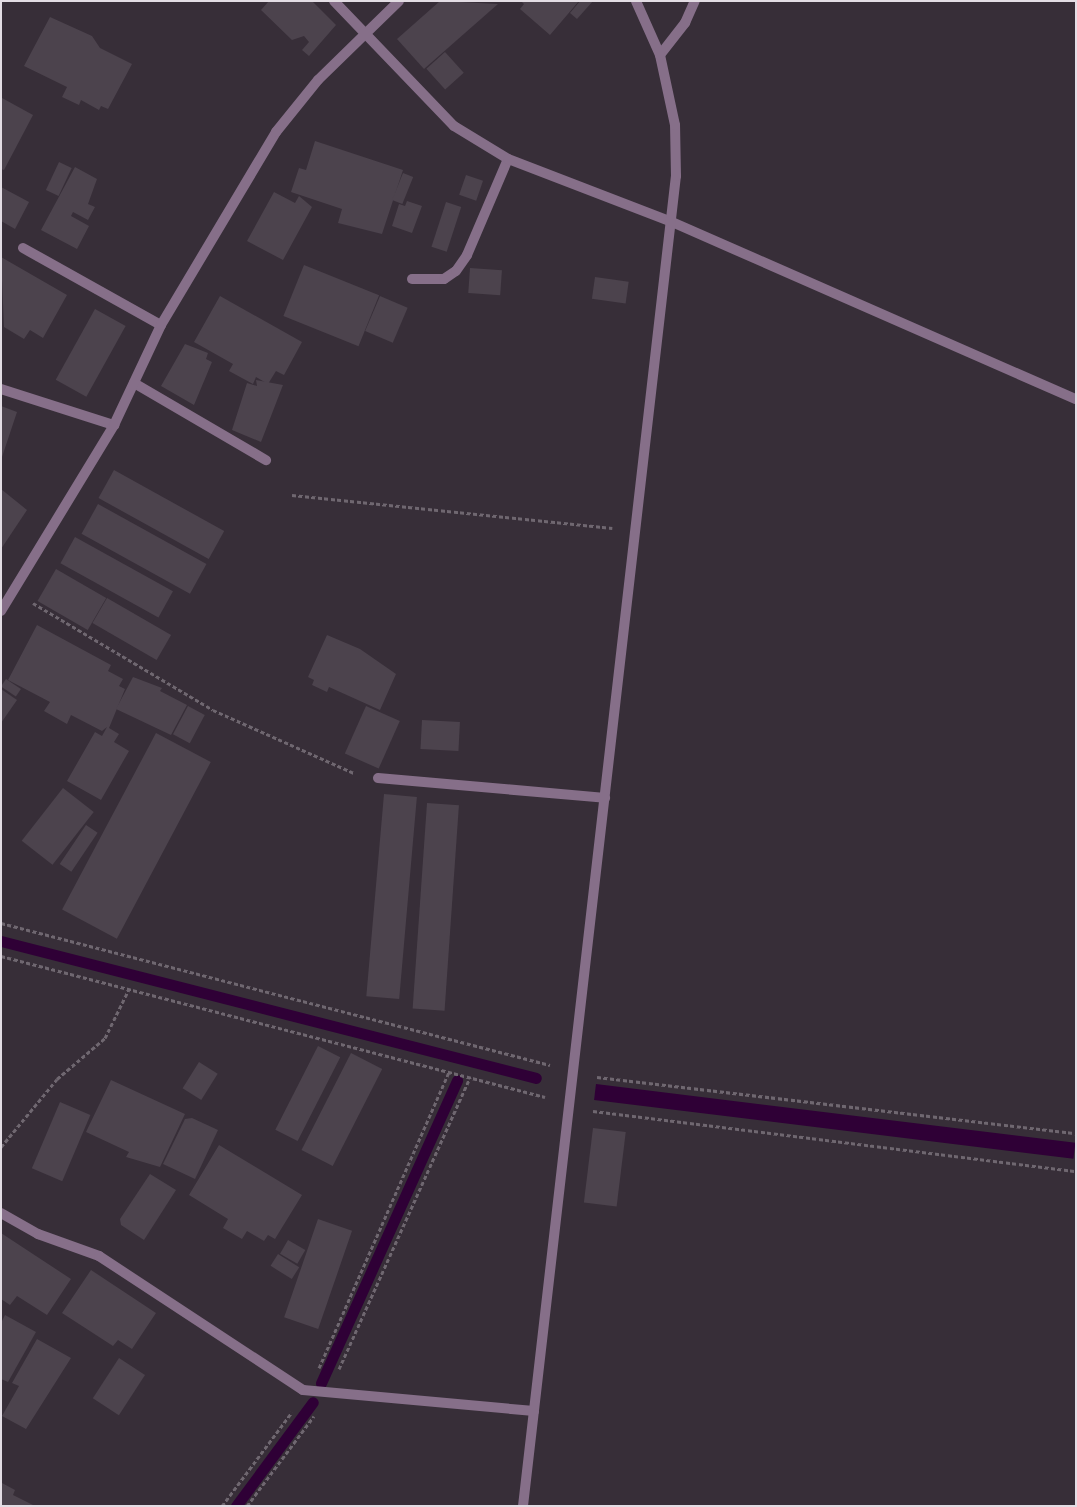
<!DOCTYPE html>
<html>
<head>
<meta charset="utf-8">
<style>
  body { margin:0 }
  #map { position:relative; width:1077px; height:1507px; overflow:hidden; background:#372e38; font-family:"DM Sans",sans-serif }
  div>[style] { position:absolute }
  [style*='--x'] { left:calc(var(--x)*1px); top:calc(var(--y)*1px); width:calc(var(--w)*1px); rotate:calc(var(--a)*1deg) }
  .water>* { inset:0; background:#2f0036; transform-origin:0 0 }
  .stream>* { height:11px; margin:-5.5px; padding:0 5.5px; transform-origin:5.5px; border-radius:5.5px; background:#2f0036 }
  .building>* { inset:0; background:#4c434d; transform-origin:0 0 }
  .path>* { height:3px; margin-top:-1.5px; transform-origin:0; background:repeating-linear-gradient(90deg,#6f6770 0 4px,transparent 0 6.5px) }
  .service>* { height:10px; margin:-5px; padding:0 5px; transform-origin:5px; border-radius:5px; background:#866f89 }
  .minor>* { height:10px; margin:-5px; padding:0 5px; transform-origin:5px; border-radius:5px; background:#866f89 }
  .tertiary>* { height:10px; margin:-5px; padding:0 5px; transform-origin:5px; border-radius:5px; background:#866f89 }
  span { translate:-50% -50%; white-space:nowrap; text-align:center; line-height:1.15; -webkit-text-stroke:5px #372e38; paint-order:stroke }
  .frame { position:absolute; inset:0; border:2px solid #e3dde4; pointer-events:none }
</style>
</head>
<body>
<div id="map">
  <div class="water">
    <div style="left:596px;top:1084px;width:483px;height:16px;rotate:7deg"></div>
  </div>
  <div class="stream">
    <div style="--x:1;--y:941;--w:552;--a:14.36"></div>
    <div style="--x:321;--y:1383;--w:332;--a:-65.8"></div>
    <div style="--x:236;--y:1506;--w:129;--a:-53.5"></div>
  </div>
  <div class="building">
    <div style="clip-path:polygon(269px 1px,312px 1px,336px 25px,309px 56px,302px 50px,309px 42px,304px 36px,292px 40px,261px 10px)"></div>
    <div style="clip-path:polygon(440px 1px,498px 4px,424px 69px,397px 39px)"></div>
    <div style="clip-path:polygon(521px 1px,579px 1px,550px 35px,520px 9px,524px 4px)"></div>
    <div style="clip-path:polygon(580px 1px,593px 1px,577px 19px,570px 13px)"></div>
    <div style="clip-path:polygon(50px 17px,92px 36px,100px 48px,132px 64px,108px 109px,101px 106px,99px 110px,81px 100px,79px 105px,62px 97px,67px 87px,24px 66px)"></div>
    <div style="left:445px;top:52px;width:28px;height:25px;rotate:48deg"></div>
    <div style="clip-path:polygon(2px 98px,33px 115px,4px 170px,1px 169px)"></div>
    <div style="clip-path:polygon(315px 141px,403px 170px,382px 234px,338px 223px,342px 209px,291px 192px,299px 168px,306px 170px)"></div>
    <div style="left:59px;top:162px;width:14px;height:31px;rotate:25deg"></div>
    <div style="clip-path:polygon(75px 167px,97px 179px,88px 204px,95px 207px,88px 220px,73px 212px,71px 216px,89px 226px,77px 249px,41px 230px)"></div>
    <div style="left:403px;top:173px;width:11px;height:29px;rotate:22deg"></div>
    <div style="left:466px;top:175px;width:18px;height:21px;rotate:19deg"></div>
    <div style="clip-path:polygon(1px 187px,29px 202px,15px 229px,1px 221px)"></div>
    <div style="clip-path:polygon(274px 192px,295px 203px,299px 196px,312px 207px,283px 260px,247px 241px)"></div>
    <div style="clip-path:polygon(407px 201px,422px 206px,412px 233px,392px 226px,399px 204px,405px 206px)"></div>
    <div style="left:446px;top:202px;width:16px;height:47px;rotate:18deg"></div>
    <div style="clip-path:polygon(1px 257px,67px 295px,43px 338px,30px 330px,24px 339px,4px 327px)"></div>
    <div style="left:304px;top:265px;width:81px;height:55px;rotate:22deg"></div>
    <div style="left:470px;top:268px;width:32px;height:25px;rotate:4deg"></div>
    <div style="left:595px;top:277px;width:34px;height:22px;rotate:8deg"></div>
    <div style="clip-path:polygon(220px 296px,302px 342px,284px 375px,276px 371px,268px 384px,256px 377px,253px 384px,229px 371px,233px 364px,194px 342px)"></div>
    <div style="left:380px;top:296px;width:30px;height:38px;rotate:23deg"></div>
    <div style="left:95px;top:309px;width:35px;height:81px;rotate:29deg"></div>
    <div style="clip-path:polygon(185px 344px,208px 353px,206px 359px,212px 362px,194px 405px,161px 386px)"></div>
    <div style="clip-path:polygon(256px 380px,283px 385px,261px 442px,232px 430px,247px 383px,257px 386px)"></div>
    <div style="clip-path:polygon(1px 406px,17px 412px,2px 457px,1px 457px)"></div>
    <div style="left:114px;top:470px;width:126px;height:32px;rotate:29deg"></div>
    <div style="clip-path:polygon(1px 489px,27px 510px,1px 549px)"></div>
    <div style="left:98px;top:504px;width:124px;height:34px;rotate:29deg"></div>
    <div style="left:75px;top:537px;width:112px;height:30px;rotate:29deg"></div>
    <div style="left:56px;top:569px;width:58px;height:37px;rotate:30deg"></div>
    <div style="left:107px;top:598px;width:74px;height:29px;rotate:30deg"></div>
    <div style="clip-path:polygon(37px 625px,111px 665px,108px 671px,123px 679px,119px 686px,125px 689px,109px 728px,119px 734px,114px 742px,129px 751px,101px 800px,67px 781px,95px 732px,102px 736px,107px 727px,102px 731px,71px 715px,67px 724px,44px 711px,50px 702px,8px 680px)"></div>
    <div style="clip-path:polygon(327px 635px,360px 649px,396px 674px,380px 710px,329px 687px,327px 692px,312px 685px,314px 680px,308px 677px)"></div>
    <div style="clip-path:polygon(133px 677px,162px 688px,160px 691px,187px 705px,171px 735px,116px 709px)"></div>
    <div style="left:6px;top:679px;width:18px;height:9px;rotate:34deg"></div>
    <div style="clip-path:polygon(1px 689px,17px 700px,1px 723px)"></div>
    <div style="left:188px;top:706px;width:19px;height:32px;rotate:28deg"></div>
    <div style="left:366px;top:706px;width:37px;height:52px;rotate:24deg"></div>
    <div style="left:422px;top:720px;width:38px;height:29px;rotate:3deg"></div>
    <div style="left:156px;top:733px;width:62px;height:200px;rotate:28deg"></div>
    <div style="left:63px;top:788px;width:39px;height:67px;rotate:38deg"></div>
    <div style="left:384px;top:794px;width:33px;height:203px;rotate:5deg"></div>
    <div style="left:427px;top:803px;width:32px;height:206px;rotate:4deg"></div>
    <div style="left:86px;top:825px;width:14px;height:47px;rotate:34deg"></div>
    <div style="left:318px;top:1046px;width:25px;height:94px;rotate:27deg"></div>
    <div style="left:351px;top:1053px;width:35px;height:109px;rotate:27deg"></div>
    <div style="left:199px;top:1062px;width:22px;height:31px;rotate:32deg"></div>
    <div style="clip-path:polygon(111px 1080px,185px 1114px,160px 1167px,126px 1157px,129px 1152px,86px 1132px)"></div>
    <div style="left:60px;top:1102px;width:33px;height:72px;rotate:23deg"></div>
    <div style="clip-path:polygon(192px 1118px,218px 1130px,195px 1179px,163px 1164px,185px 1119px)"></div>
    <div style="left:593px;top:1128px;width:33px;height:75px;rotate:7deg"></div>
    <div style="clip-path:polygon(219px 1145px,302px 1195px,275px 1239px,268px 1235px,264px 1241px,247px 1231px,242px 1239px,223px 1228px,228px 1219px,189px 1195px)"></div>
    <div style="clip-path:polygon(150px 1174px,176px 1190px,144px 1240px,121px 1225px,120px 1219px)"></div>
    <div style="left:318px;top:1219px;width:36px;height:104px;rotate:19deg"></div>
    <div style="clip-path:polygon(1px 1233px,71px 1279px,47px 1315px,17px 1296px,10px 1305px,1px 1299px)"></div>
    <div style="left:288px;top:1240px;width:20px;height:16px;rotate:30deg"></div>
    <div style="left:278px;top:1254px;width:25px;height:14px;rotate:32deg"></div>
    <div style="clip-path:polygon(91px 1270px,156px 1313px,132px 1349px,118px 1340px,113px 1346px,62px 1313px)"></div>
    <div style="clip-path:polygon(5px 1315px,36px 1332px,8px 1382px,1px 1379px,1px 1323px)"></div>
    <div style="clip-path:polygon(37px 1339px,71px 1358px,26px 1429px,2px 1416px,19px 1386px,12px 1383px)"></div>
    <div style="left:119px;top:1358px;width:31px;height:48px;rotate:33deg"></div>
    <div style="clip-path:polygon(2px 1483px,15px 1490px,13px 1495px,35px 1506px,1px 1506px)"></div>
  </div>
  <div class="path">
    <div style="--x:292;--y:495;--w:322;--a:5.9"></div>
    <div style="--x:33;--y:603;--w:209;--a:30.7"></div>
    <div style="--x:213;--y:710;--w:154;--a:24.1"></div>
    <div style="--x:1;--y:923;--w:567;--a:14.5"></div>
    <div style="--x:1;--y:956;--w:562;--a:14.53"></div>
    <div style="--x:597;--y:1077;--w:482;--a:6.7"></div>
    <div style="--x:593;--y:1111;--w:487;--a:7.1"></div>
    <div style="--x:1;--y:1147;--w:88;--a:-50.5"></div>
    <div style="--x:57;--y:1079;--w:63;--a:-40.5"></div>
    <div style="--x:105;--y:1038;--w:55;--a:-63.9"></div>
    <div style="--x:319;--y:1368;--w:323;--a:-66.3"></div>
    <div style="--x:339;--y:1369;--w:320;--a:-65.8"></div>
    <div style="--x:222;--y:1506;--w:117;--a:-53.3"></div>
    <div style="--x:247;--y:1506;--w:112;--a:-53.3"></div>
  </div>
  <div class="service">
    <div style="--x:660;--y:55;--w:41;--a:-52"></div>
    <div style="--x:685;--y:23;--w:24;--a:-66"></div>
    <div style="--x:412;--y:279;--w:32;--a:0"></div>
    <div style="--x:444;--y:279;--w:14;--a:-34"></div>
    <div style="--x:456;--y:271;--w:19;--a:-55"></div>
    <div style="--x:467;--y:255;--w:104;--a:-66.9"></div>
    <div style="--x:134;--y:383;--w:153;--a:30.3"></div>
    <div style="--x:378;--y:778;--w:228;--a:5"></div>
  </div>
  <div class="minor">
    <div style="--x:334;--y:1;--w:173;--a:46.2"></div>
    <div style="--x:454;--y:126;--w:63;--a:31.4"></div>
    <div style="--x:508;--y:159;--w:176;--a:21"></div>
    <div style="--x:672;--y:222;--w:441;--a:23.7"></div>
    <div style="--x:23;--y:248;--w:158;--a:29.2"></div>
    <div style="--x:1;--y:389;--w:119;--a:17.7"></div>
    <div style="--x:1;--y:611;--w:218;--a:-58.7"></div>
    <div style="--x:114;--y:425;--w:110;--a:-64.8"></div>
    <div style="--x:161;--y:325;--w:225;--a:-59.2"></div>
    <div style="--x:276;--y:132;--w:67;--a:-51.1"></div>
    <div style="--x:318;--y:80;--w:113;--a:-44.3"></div>
    <div style="--x:1;--y:1213;--w:43;--a:29.6"></div>
    <div style="--x:38;--y:1234;--w:65;--a:19.8"></div>
    <div style="--x:99;--y:1256;--w:244;--a:33.3"></div>
    <div style="--x:303;--y:1390;--w:232;--a:5.2"></div>
  </div>
  <div class="tertiary">
    <div style="--x:523;--y:1506;--w:1339;--a:-83.44"></div>
    <div style="--x:676;--y:176;--w:51;--a:-91.1"></div>
    <div style="--x:675;--y:125;--w:72;--a:-102.1"></div>
    <div style="--x:660;--y:55;--w:59;--a:-114"></div>
  </div>
  <div class="frame"></div>
</div>
</body>
</html>
